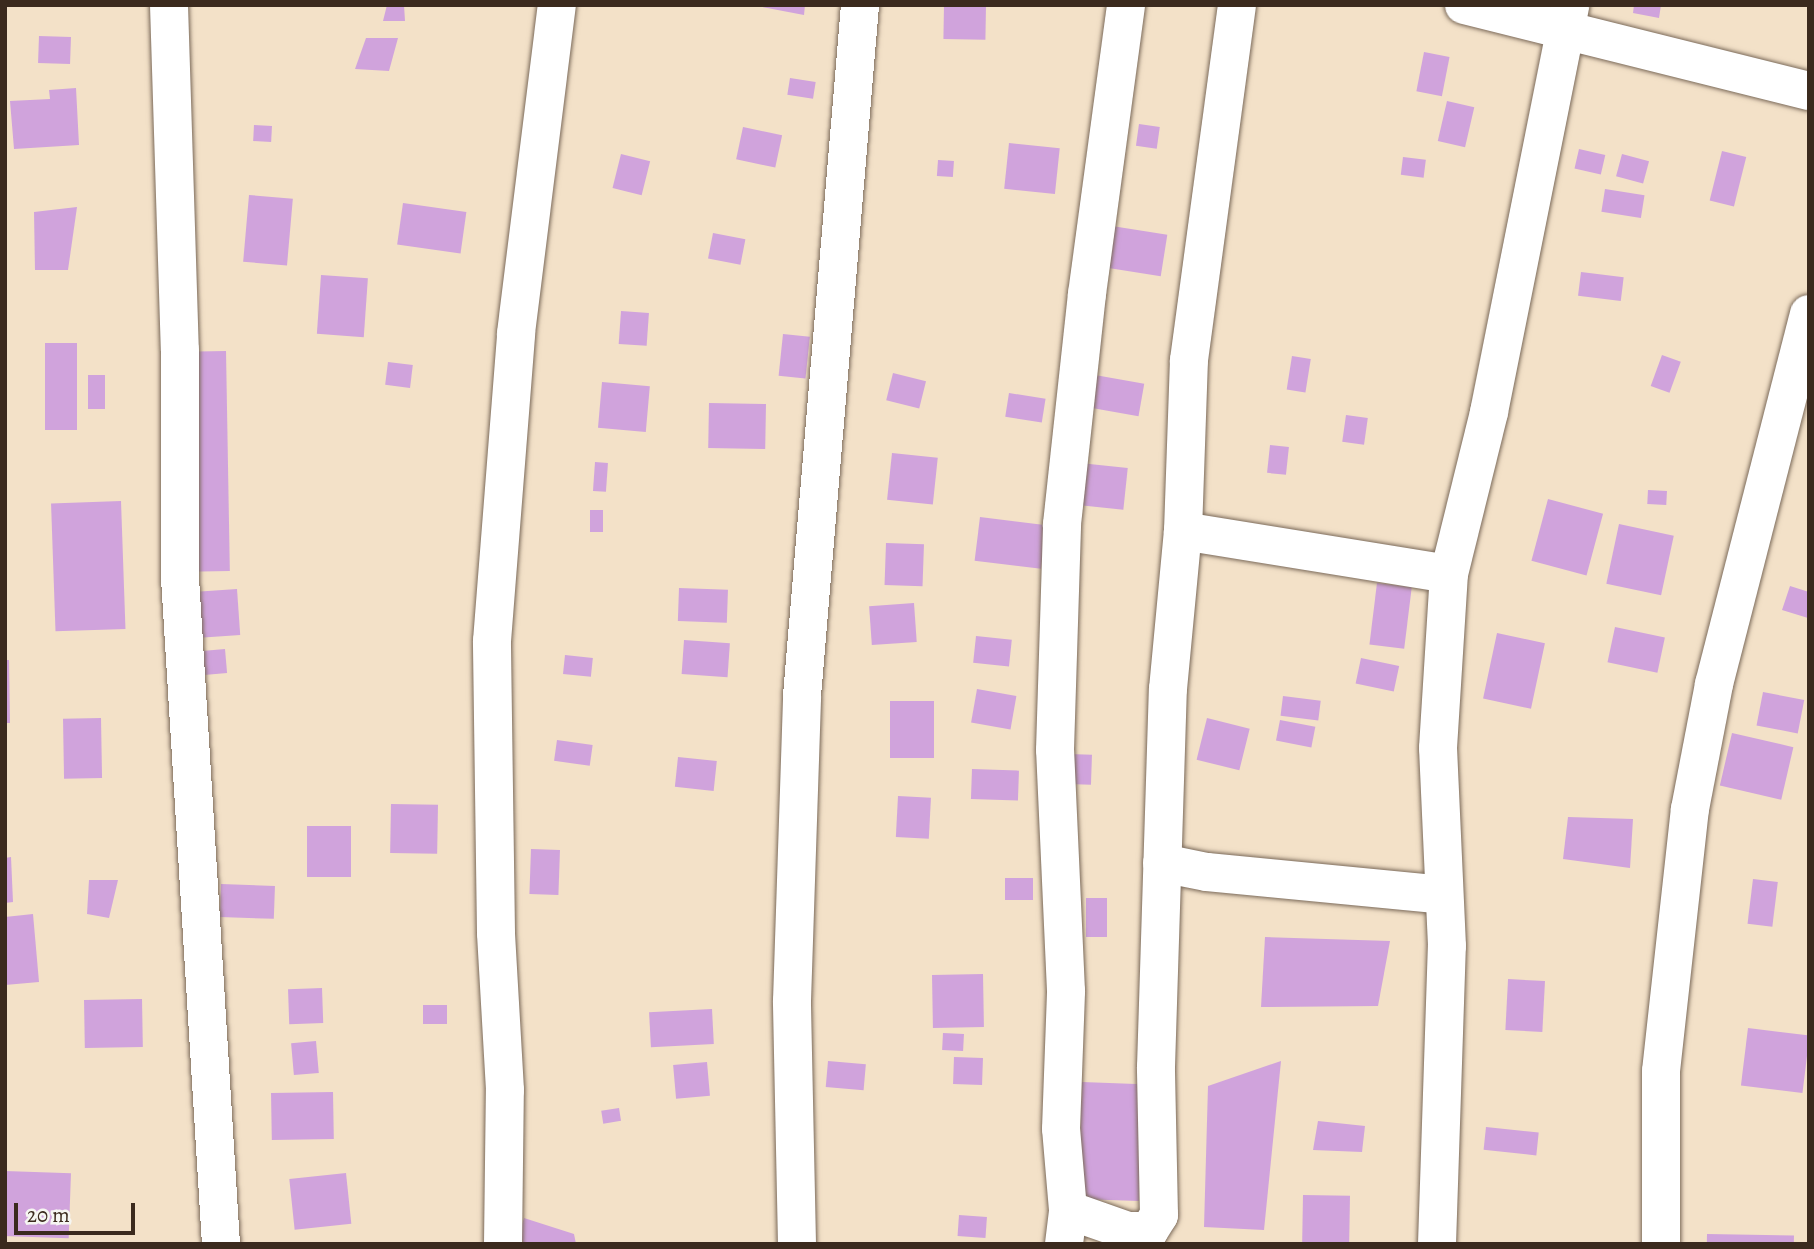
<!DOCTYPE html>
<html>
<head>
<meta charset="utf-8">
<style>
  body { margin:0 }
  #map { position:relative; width:1814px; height:1249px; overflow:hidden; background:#f3e1c8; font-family:Alegreya,serif }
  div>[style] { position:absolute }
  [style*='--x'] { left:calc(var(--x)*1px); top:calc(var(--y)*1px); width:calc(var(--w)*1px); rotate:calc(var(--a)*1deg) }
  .building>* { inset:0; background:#d0a3dc; transform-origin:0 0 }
  .roads { filter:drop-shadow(0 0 2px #7b6a5a) drop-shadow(0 0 2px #7b6a5a) }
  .street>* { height:38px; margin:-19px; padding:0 19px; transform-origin:19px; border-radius:19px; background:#fff }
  span { translate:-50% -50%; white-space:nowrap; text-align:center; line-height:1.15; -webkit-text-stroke:5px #f6f6f2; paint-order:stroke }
  .frame { position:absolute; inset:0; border:7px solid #3b2a1e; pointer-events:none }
  .scale { position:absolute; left:14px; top:1203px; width:121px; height:32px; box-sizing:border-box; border:4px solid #3b2a1e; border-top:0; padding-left:9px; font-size:21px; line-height:24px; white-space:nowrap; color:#3b2a1e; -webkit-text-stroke:5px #f6f6f2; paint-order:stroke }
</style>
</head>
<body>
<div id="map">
  <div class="building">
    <div style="clip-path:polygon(387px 5px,404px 5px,405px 21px,383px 21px)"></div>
    <div style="clip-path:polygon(752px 5px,805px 5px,804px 15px)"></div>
    <div style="left:944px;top:5px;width:42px;height:34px;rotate:1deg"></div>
    <div style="clip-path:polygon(1634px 5px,1661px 5px,1659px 18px,1633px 13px)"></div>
    <div style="left:39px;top:36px;width:32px;height:27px;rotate:2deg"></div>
    <div style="clip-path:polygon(366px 38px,398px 38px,389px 71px,355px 69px)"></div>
    <div style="left:1424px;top:52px;width:26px;height:40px;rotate:11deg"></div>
    <div style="left:790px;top:78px;width:26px;height:17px;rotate:9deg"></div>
    <div style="clip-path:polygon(76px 88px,79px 145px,14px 149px,10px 101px,50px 99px,49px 90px)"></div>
    <div style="left:1447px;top:101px;width:28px;height:41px;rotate:13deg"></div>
    <div style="left:1139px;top:124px;width:21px;height:22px;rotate:8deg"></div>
    <div style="left:254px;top:125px;width:18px;height:16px;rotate:3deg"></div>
    <div style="left:743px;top:127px;width:40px;height:33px;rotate:12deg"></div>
    <div style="left:1009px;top:143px;width:51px;height:46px;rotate:6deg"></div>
    <div style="left:1579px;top:149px;width:27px;height:20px;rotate:13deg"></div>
    <div style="left:1722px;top:151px;width:25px;height:51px;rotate:14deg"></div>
    <div style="left:621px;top:154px;width:30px;height:35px;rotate:14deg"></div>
    <div style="left:1622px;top:154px;width:28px;height:23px;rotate:15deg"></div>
    <div style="left:1403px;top:157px;width:23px;height:18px;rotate:7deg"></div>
    <div style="left:938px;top:160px;width:16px;height:16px;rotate:4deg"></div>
    <div style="left:1605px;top:189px;width:40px;height:23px;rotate:9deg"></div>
    <div style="left:249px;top:195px;width:44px;height:67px;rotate:5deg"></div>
    <div style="left:403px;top:203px;width:64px;height:42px;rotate:8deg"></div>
    <div style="clip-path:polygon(77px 207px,68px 270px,35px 270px,34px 212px)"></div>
    <div style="left:1112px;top:226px;width:56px;height:42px;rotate:9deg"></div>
    <div style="left:713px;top:233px;width:33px;height:26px;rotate:11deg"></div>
    <div style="left:1581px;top:272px;width:43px;height:24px;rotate:7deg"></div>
    <div style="left:321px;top:275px;width:47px;height:59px;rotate:4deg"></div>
    <div style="left:621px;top:311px;width:28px;height:33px;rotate:4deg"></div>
    <div style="left:783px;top:334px;width:27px;height:42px;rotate:6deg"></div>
    <div style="left:45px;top:343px;width:32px;height:87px"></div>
    <div style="left:226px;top:351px;width:220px;height:43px;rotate:89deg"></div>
    <div style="left:1662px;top:355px;width:20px;height:33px;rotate:20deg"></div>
    <div style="left:1292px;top:356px;width:19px;height:34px;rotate:9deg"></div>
    <div style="left:388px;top:362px;width:25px;height:23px;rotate:7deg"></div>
    <div style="left:893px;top:373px;width:34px;height:28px;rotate:14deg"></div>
    <div style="left:88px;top:375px;width:17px;height:34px"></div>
    <div style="left:1095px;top:375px;width:50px;height:33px;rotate:10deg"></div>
    <div style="left:602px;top:382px;width:48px;height:46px;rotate:5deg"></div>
    <div style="left:1009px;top:393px;width:37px;height:24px;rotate:9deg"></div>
    <div style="left:709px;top:403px;width:57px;height:45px;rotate:1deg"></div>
    <div style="left:1346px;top:415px;width:22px;height:27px;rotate:8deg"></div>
    <div style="left:1270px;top:445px;width:19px;height:28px;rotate:6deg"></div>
    <div style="left:892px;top:453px;width:46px;height:47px;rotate:6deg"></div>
    <div style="left:595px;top:462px;width:13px;height:29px;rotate:4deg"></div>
    <div style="left:1080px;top:463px;width:48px;height:42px;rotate:6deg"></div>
    <div style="left:1648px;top:490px;width:19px;height:14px;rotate:3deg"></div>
    <div style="left:1548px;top:499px;width:57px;height:64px;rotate:15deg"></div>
    <div style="left:121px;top:501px;width:128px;height:70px;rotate:88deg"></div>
    <div style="left:590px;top:510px;width:13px;height:22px"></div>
    <div style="left:980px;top:517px;width:67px;height:44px;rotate:7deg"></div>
    <div style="left:1619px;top:524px;width:56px;height:61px;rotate:12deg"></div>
    <div style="left:886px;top:543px;width:38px;height:42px;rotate:2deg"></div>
    <div style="left:1377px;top:583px;width:35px;height:62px;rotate:7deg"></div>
    <div style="clip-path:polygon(1790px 586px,1809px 592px,1808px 618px,1782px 610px)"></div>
    <div style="left:679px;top:588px;width:49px;height:33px;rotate:2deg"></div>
    <div style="left:237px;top:589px;width:46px;height:44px;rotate:86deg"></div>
    <div style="left:914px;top:603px;width:39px;height:45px;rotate:86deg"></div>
    <div style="left:1615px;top:627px;width:51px;height:36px;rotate:12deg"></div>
    <div style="left:1497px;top:633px;width:49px;height:67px;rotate:12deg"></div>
    <div style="left:976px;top:636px;width:36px;height:27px;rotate:6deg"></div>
    <div style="left:684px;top:640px;width:46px;height:34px;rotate:4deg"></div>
    <div style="left:225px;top:649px;width:24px;height:23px;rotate:85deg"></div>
    <div style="left:565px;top:655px;width:28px;height:19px;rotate:6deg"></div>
    <div style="left:1361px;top:658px;width:39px;height:26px;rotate:12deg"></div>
    <div style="clip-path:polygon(5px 660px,9px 660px,10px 723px,5px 723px)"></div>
    <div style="left:977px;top:689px;width:40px;height:34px;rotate:10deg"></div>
    <div style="left:1763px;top:692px;width:42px;height:34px;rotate:11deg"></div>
    <div style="left:1283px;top:696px;width:38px;height:20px;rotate:7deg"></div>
    <div style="left:890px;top:701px;width:44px;height:57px"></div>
    <div style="left:101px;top:718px;width:60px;height:38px;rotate:89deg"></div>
    <div style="left:1207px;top:718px;width:44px;height:43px;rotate:14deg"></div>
    <div style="left:1280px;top:720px;width:36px;height:21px;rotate:11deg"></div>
    <div style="left:1732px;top:733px;width:63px;height:54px;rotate:13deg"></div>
    <div style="left:557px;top:740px;width:36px;height:21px;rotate:8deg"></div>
    <div style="left:1069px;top:754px;width:23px;height:30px;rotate:2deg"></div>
    <div style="left:678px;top:757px;width:39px;height:30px;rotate:6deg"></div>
    <div style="left:972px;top:769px;width:47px;height:30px;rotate:2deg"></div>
    <div style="left:898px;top:796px;width:33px;height:41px;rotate:3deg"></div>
    <div style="left:391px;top:804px;width:47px;height:49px;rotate:1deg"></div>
    <div style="clip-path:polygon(1568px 817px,1633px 819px,1630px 868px,1563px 859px)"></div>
    <div style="left:307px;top:826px;width:44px;height:51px"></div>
    <div style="left:531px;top:849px;width:29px;height:45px;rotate:2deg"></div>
    <div style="clip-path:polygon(11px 857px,13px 902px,5px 903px,5px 858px)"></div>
    <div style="left:1033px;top:878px;width:22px;height:28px;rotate:90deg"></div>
    <div style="left:1753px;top:879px;width:25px;height:45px;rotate:7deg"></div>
    <div style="clip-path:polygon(89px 880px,118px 880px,109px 918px,87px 914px)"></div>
    <div style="left:221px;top:884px;width:54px;height:33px;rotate:2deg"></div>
    <div style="left:1107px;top:898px;width:39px;height:21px;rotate:90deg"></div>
    <div style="clip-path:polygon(33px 914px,39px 982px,5px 985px,5px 917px)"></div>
    <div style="clip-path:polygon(1265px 937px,1390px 941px,1378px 1006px,1261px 1007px)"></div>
    <div style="left:983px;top:974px;width:53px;height:51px;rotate:89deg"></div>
    <div style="left:1545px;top:981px;width:51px;height:37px;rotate:93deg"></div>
    <div style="left:322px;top:988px;width:35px;height:34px;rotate:88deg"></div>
    <div style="left:142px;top:999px;width:48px;height:58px;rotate:89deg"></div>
    <div style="left:423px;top:1005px;width:24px;height:19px"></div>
    <div style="left:712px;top:1009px;width:35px;height:63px;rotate:87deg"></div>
    <div style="left:1748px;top:1028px;width:62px;height:58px;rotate:7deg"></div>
    <div style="left:943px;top:1033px;width:21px;height:17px;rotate:3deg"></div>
    <div style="left:316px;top:1041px;width:32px;height:25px;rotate:85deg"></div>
    <div style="left:954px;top:1057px;width:29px;height:27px;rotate:2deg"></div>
    <div style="left:828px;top:1061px;width:38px;height:26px;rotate:5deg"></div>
    <div style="clip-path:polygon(1281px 1061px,1264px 1230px,1204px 1227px,1208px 1086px)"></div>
    <div style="left:707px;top:1062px;width:34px;height:34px;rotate:85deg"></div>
    <div style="left:1082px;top:1082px;width:61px;height:117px;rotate:2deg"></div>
    <div style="left:333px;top:1092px;width:47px;height:62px;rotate:89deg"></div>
    <div style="left:619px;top:1108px;width:13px;height:18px;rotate:81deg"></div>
    <div style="clip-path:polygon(1318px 1121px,1365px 1126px,1362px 1152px,1313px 1150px)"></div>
    <div style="left:1486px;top:1127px;width:53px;height:23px;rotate:6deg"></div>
    <div style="left:5px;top:1171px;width:66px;height:65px;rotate:2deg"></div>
    <div style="left:346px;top:1173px;width:51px;height:57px;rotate:84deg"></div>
    <div style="left:1303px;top:1195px;width:47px;height:49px;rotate:1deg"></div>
    <div style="left:959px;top:1215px;width:28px;height:21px;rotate:4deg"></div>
    <div style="clip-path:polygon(524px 1218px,574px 1234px,576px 1244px,524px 1244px,519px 1234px)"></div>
    <div style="left:1707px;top:1234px;width:87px;height:10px;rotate:1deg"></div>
  </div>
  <div class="roads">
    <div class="street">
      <div style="--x:169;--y:5;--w:345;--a:88.2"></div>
      <div style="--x:180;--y:350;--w:228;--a:90"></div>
      <div style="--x:180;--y:578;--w:667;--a:86.48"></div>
      <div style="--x:1464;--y:5;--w:356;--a:14"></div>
      <div style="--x:1183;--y:531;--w:269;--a:9.2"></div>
      <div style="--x:1162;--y:863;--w:46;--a:11.3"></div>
      <div style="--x:1207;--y:872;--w:238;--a:5.5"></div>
      <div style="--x:1068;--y:1210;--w:64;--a:19.3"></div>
      <div style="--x:1128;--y:1231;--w:21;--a:0"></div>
      <div style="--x:1149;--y:1231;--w:19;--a:-58"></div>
      <div style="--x:1159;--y:1215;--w:148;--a:-91.2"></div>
      <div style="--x:1156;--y:1067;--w:378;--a:-88.2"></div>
      <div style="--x:1168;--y:689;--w:159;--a:-84.6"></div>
      <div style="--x:1183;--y:531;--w:171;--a:-88"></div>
      <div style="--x:1189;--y:360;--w:358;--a:-82.3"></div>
      <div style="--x:503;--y:1244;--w:154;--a:-89.3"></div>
      <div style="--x:505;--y:1090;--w:157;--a:-93.3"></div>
      <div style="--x:496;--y:933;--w:292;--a:-90.8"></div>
      <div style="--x:492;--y:641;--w:309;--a:-85.5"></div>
      <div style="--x:516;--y:333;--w:331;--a:-82.9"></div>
      <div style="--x:797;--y:1244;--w:243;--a:-91.2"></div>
      <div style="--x:792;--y:1001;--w:305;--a:-88.1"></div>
      <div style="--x:802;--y:696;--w:693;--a:-85.2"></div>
      <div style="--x:1064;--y:1244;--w:34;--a:-83"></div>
      <div style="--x:1068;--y:1210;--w:81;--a:-94.9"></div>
      <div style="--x:1061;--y:1129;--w:138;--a:-87.9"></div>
      <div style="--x:1066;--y:991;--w:241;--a:-92.6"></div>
      <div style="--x:1055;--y:750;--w:226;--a:-88.2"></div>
      <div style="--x:1062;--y:524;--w:231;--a:-83.8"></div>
      <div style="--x:1087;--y:294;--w:292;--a:-82.3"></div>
      <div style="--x:1437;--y:1244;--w:298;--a:-88.1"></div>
      <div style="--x:1447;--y:946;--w:198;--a:-92.6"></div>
      <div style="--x:1438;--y:748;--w:174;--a:-86.4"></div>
      <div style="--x:1449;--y:574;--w:167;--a:-76.1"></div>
      <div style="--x:1489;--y:412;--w:415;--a:-78.7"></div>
      <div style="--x:1661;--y:1244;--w:173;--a:-90"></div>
      <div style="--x:1661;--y:1071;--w:264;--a:-83.7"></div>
      <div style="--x:1690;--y:809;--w:127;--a:-79.1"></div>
      <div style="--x:1714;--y:684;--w:382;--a:-75.6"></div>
    </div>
  </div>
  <div class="frame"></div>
  <div class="scale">20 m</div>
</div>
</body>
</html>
